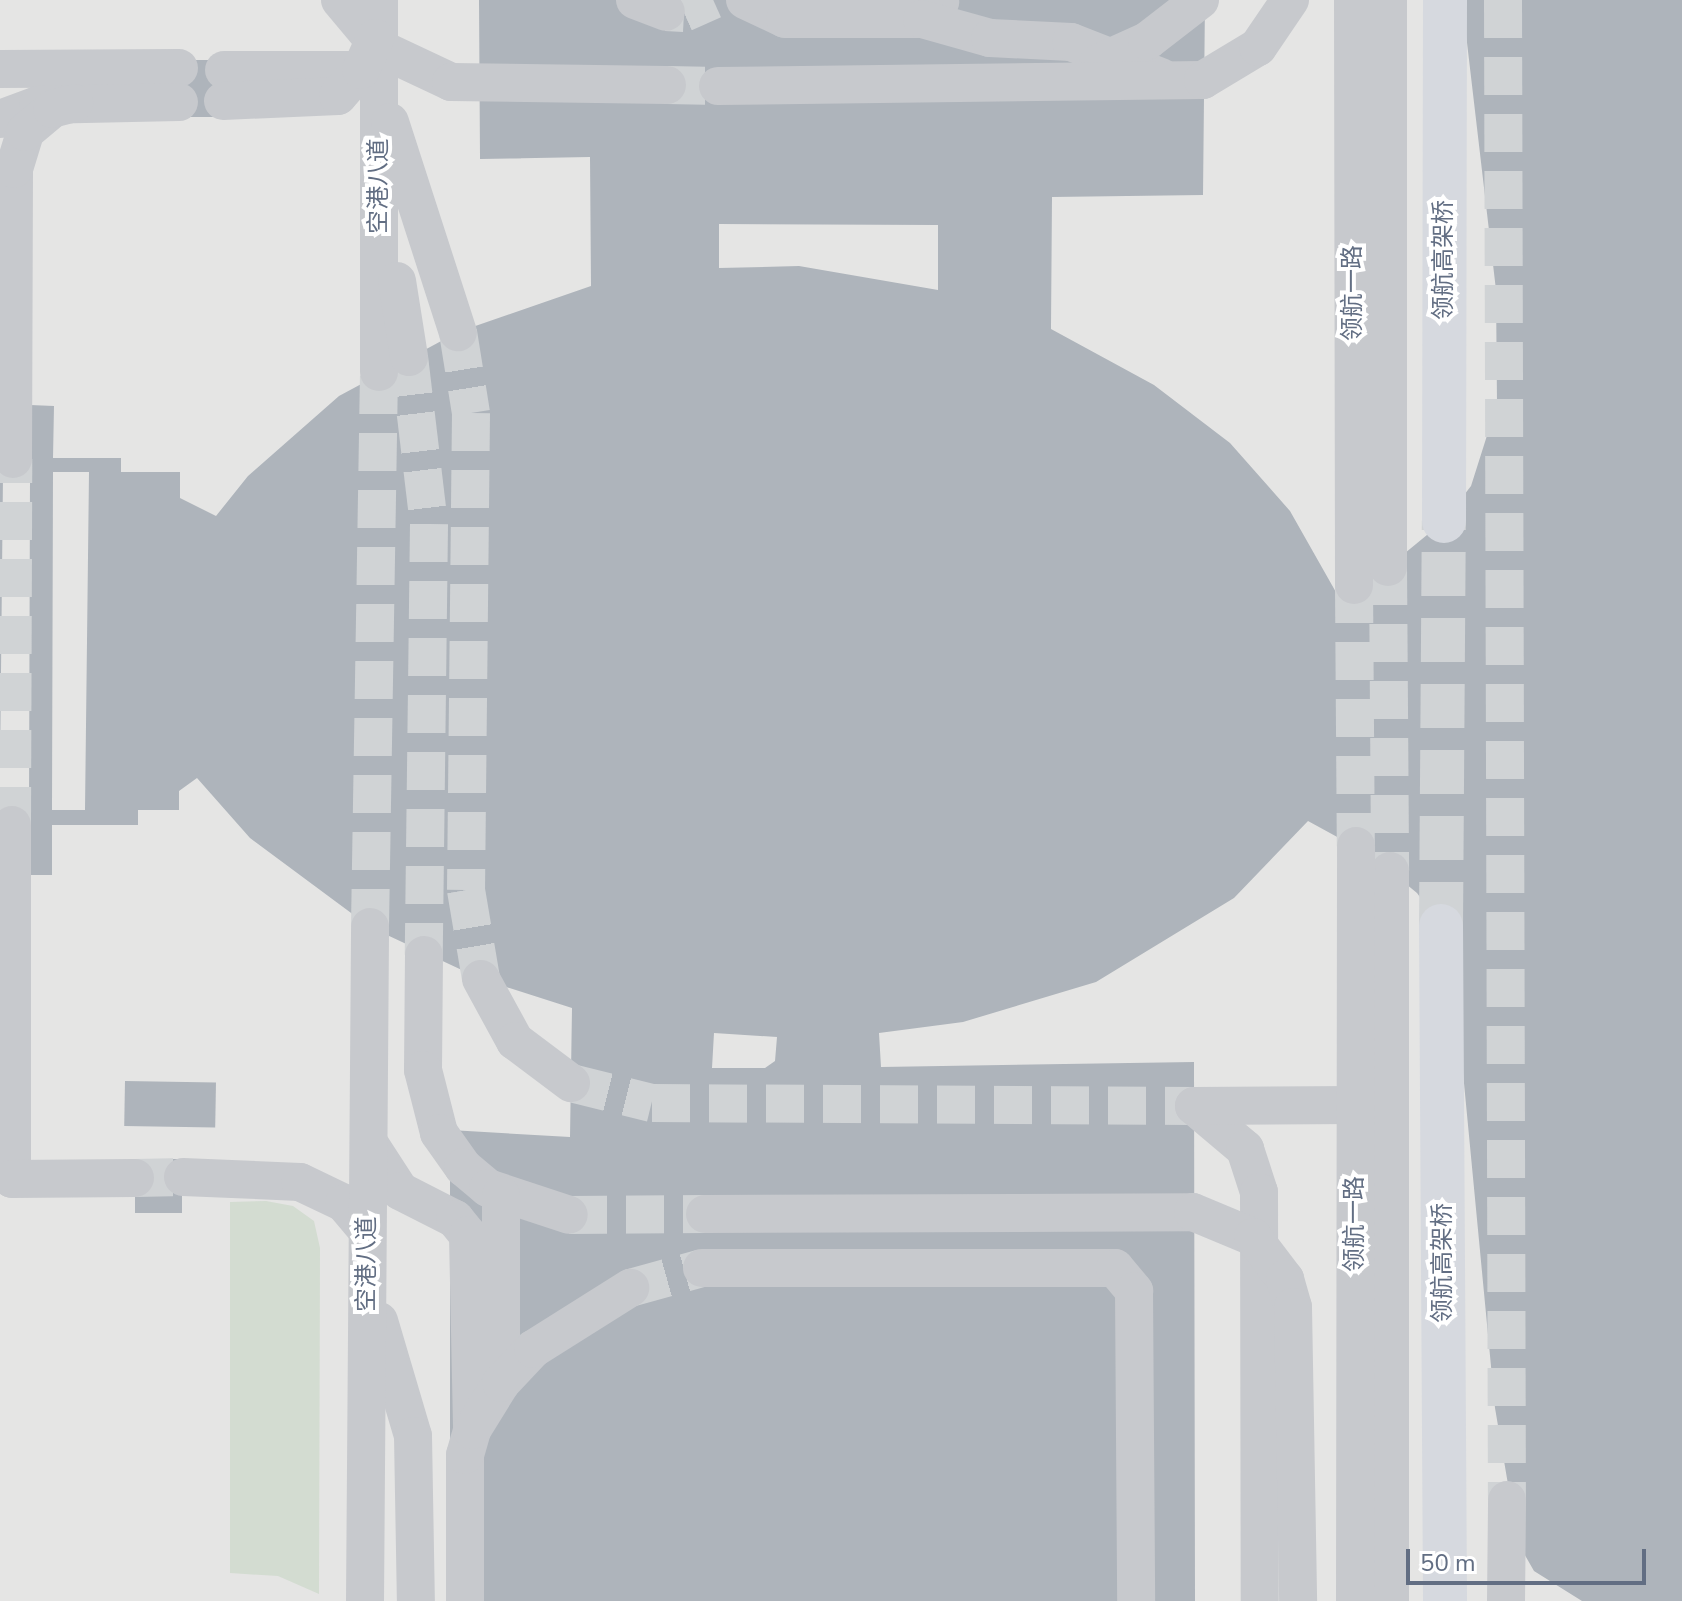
<!DOCTYPE html>
<html>
<head>
<meta charset="utf-8">
<style>
  body { margin:0 }
  #map { position:relative; width:1682px; height:1601px; overflow:hidden; background:#f4f5f0; font-family:"Nunito Sans","Noto Sans SC",sans-serif }
  div>[style] { position:absolute }
  [style*='--x'] { left:calc(var(--x)*1px); top:calc(var(--y)*1px); width:calc(var(--w)*1px); rotate:calc(var(--a)*1deg) }
  .built>* { inset:0; background:#e5e5e4; transform-origin:0 0 }
  .green>* { inset:0; background:#d3dcd1 }
  .building>* { inset:0; background:#aeb4bb; transform-origin:0 0 }
  .minor-tunnel>* { height:38px; margin-top:-19px; transform-origin:0; background:repeating-linear-gradient(90deg,#d0d3d5 0 38px,transparent 0 57px) }
  .major-tunnel>* { height:44px; margin-top:-22px; transform-origin:0; background:repeating-linear-gradient(90deg,#d0d3d5 0 44px,transparent 0 66px) }
  .minor>* { height:38px; margin:-19px; padding:0 19px; transform-origin:19px; border-radius:19px; background:#c7c9cd }
  .major>* { height:44px; margin:-22px; padding:0 22px; transform-origin:22px; border-radius:22px; background:#d6d9df }
  span { translate:-50% -50%; white-space:nowrap; text-align:center; line-height:1.15; -webkit-text-stroke:8px #fff; paint-order:stroke }
  .street-label { font-size:24px; color:#626e83 }
  .scale { position:absolute; left:1406px; top:1549px; width:240px; height:36px; box-sizing:border-box; border:4px solid #626e83; border-top:0; padding-left:10px; font-size:24px; line-height:28px; white-space:nowrap; color:#626e83; -webkit-text-stroke:6px #fff; paint-order:stroke }
</style>
</head>
<body>
<div id="map">
  <div class="built">
    <div style="left:0;top:0;width:1682px;height:1601px"></div>
  </div>
  <div class="green">
    <div style="clip-path:polygon(266px 1201px,293px 1206px,314px 1221px,320px 1248px,319px 1594px,278px 1576px,230px 1573px,230px 1202px)"></div>
  </div>
  <div class="building">
    <div style="clip-path:polygon(evenodd,479px 0,1205px 0,1203px 195px,1052px 197px,1051px 329px,1154px 385px,1230px 443px,1290px 511px,1337px 594px,1388px 567px,1444px 521px,1471px 486px,1497px 404px,1496px 290px,1462px 0,1682px 0,1682px 1601px,1582px 1601px,1534px 1571px,1518px 1543px,1495px 1408px,1453px 968px,1441px 926px,1417px 893px,1372px 856px,1308px 821px,1234px 898px,1096px 982px,963px 1022px,879px 1033px,881px 1067px,1194px 1062px,1195px 1601px,450px 1601px,450px 1130px,570px 1137px,572px 1008px,481px 979px,370px 927px,250px 838px,197px 778px,179px 791px,179px 810px,138px 810px,138px 825px,52px 825px,52px 875px,29px 875px,0 811px,29px 810px,30px 474px,3px 475px,0 772px,0 277px,30px 405px,54px 406px,53px 458px,121px 458px,121px 472px,180px 472px,180px 498px,216px 516px,248px 476px,339px 396px,458px 332px,591px 286px,590px 157px,480px 159px,479px 0,719px 224px,938px 225px,938px 290px,799px 266px,719px 268px,719px 224px,479px 0,53px 472px,89px 472px,85px 810px,52px 810px,53px 472px,479px 0,714px 1033px,777px 1037px,775px 1061px,765px 1068px,712px 1068px,714px 1033px)"></div>
    <div style="left:179px;top:60px;width:45px;height:57px"></div>
    <div style="left:125px;top:1081px;width:91px;height:45px;rotate:1deg"></div>
    <div style="left:135px;top:1159px;width:47px;height:54px"></div>
  </div>
  <div class="minor-tunnel">
    <div style="--x:1503;--y:0;--w:1500;--a:89.85"></div>
    <div style="--x:666;--y:12;--w:18;--a:3"></div>
    <div style="--x:684;--y:13;--w:32;--a:-24"></div>
    <div style="--x:667;--y:85;--w:51;--a:1.1"></div>
    <div style="--x:458;--y:332;--w:82;--a:80.9"></div>
    <div style="--x:471;--y:413;--w:477;--a:90.6"></div>
    <div style="--x:466;--y:890;--w:90;--a:80.4"></div>
    <div style="--x:409;--y:357;--w:168;--a:83.2"></div>
    <div style="--x:429;--y:524;--w:431;--a:90.7"></div>
    <div style="--x:1388;--y:567;--w:304;--a:89.6"></div>
    <div style="--x:1354;--y:585;--w:261;--a:89.6"></div>
    <div style="--x:12;--y:825;--w:366;--a:-89.8"></div>
    <div style="--x:370;--y:927;--w:555;--a:-89.07"></div>
    <div style="--x:571;--y:1083;--w:83;--a:13.9"></div>
    <div style="--x:652;--y:1103;--w:542;--a:0.32"></div>
    <div style="--x:135;--y:1178;--w:48;--a:-1.2"></div>
    <div style="--x:569;--y:1215;--w:136;--a:-0.4"></div>
    <div style="--x:630;--y:1288;--w:75;--a:-15.5"></div>
  </div>
  <div class="major-tunnel">
    <div style="--x:1441;--y:926;--w:405;--a:-89.6"></div>
  </div>
  <div class="minor">
    <div style="--x:340;--y:0;--w:64;--a:50.1"></div>
    <div style="--x:381;--y:49;--w:77;--a:25.2"></div>
    <div style="--x:451;--y:82;--w:216;--a:0.8"></div>
    <div style="--x:379;--y:0;--w:372;--a:90"></div>
    <div style="--x:635;--y:0;--w:33;--a:21"></div>
    <div style="--x:745;--y:0;--w:44;--a:25.4"></div>
    <div style="--x:785;--y:19;--w:137;--a:0"></div>
    <div style="--x:922;--y:19;--w:25;--a:-43"></div>
    <div style="--x:1353;--y:0;--w:585;--a:89.9"></div>
    <div style="--x:1388;--y:0;--w:567;--a:90"></div>
    <div style="--x:922;--y:19;--w:71;--a:15.6"></div>
    <div style="--x:990;--y:38;--w:81;--a:2.8"></div>
    <div style="--x:1071;--y:42;--w:97;--a:21.3"></div>
    <div style="--x:1098;--y:63;--w:54;--a:-24.2"></div>
    <div style="--x:1147;--y:41;--w:67;--a:-37.7"></div>
    <div style="--x:0;--y:69;--w:179;--a:-0.3"></div>
    <div style="--x:224;--y:70;--w:137;--a:0"></div>
    <div style="--x:718;--y:86;--w:485;--a:-0.7"></div>
    <div style="--x:1203;--y:80;--w:64;--a:-31"></div>
    <div style="--x:1258;--y:47;--w:57;--a:-55.8"></div>
    <div style="--x:223;--y:101;--w:115;--a:-2.5"></div>
    <div style="--x:338;--y:96;--w:35;--a:-49"></div>
    <div style="--x:361;--y:70;--w:35;--a:-66"></div>
    <div style="--x:0;--y:119;--w:40;--a:-20.2"></div>
    <div style="--x:38;--y:105;--w:141;--a:-1.2"></div>
    <div style="--x:390;--y:122;--w:221;--a:72.1"></div>
    <div style="--x:397;--y:281;--w:77;--a:81"></div>
    <div style="--x:13;--y:459;--w:290;--a:-89.8"></div>
    <div style="--x:14;--y:169;--w:39;--a:-73"></div>
    <div style="--x:25;--y:132;--w:35;--a:-40"></div>
    <div style="--x:52;--y:109;--w:23;--a:-15"></div>
    <div style="--x:12;--y:825;--w:354;--a:90"></div>
    <div style="--x:12;--y:1179;--w:123;--a:-0.5"></div>
    <div style="--x:1390;--y:871;--w:730;--a:90"></div>
    <div style="--x:424;--y:955;--w:115;--a:90.5"></div>
    <div style="--x:423;--y:1070;--w:65;--a:75.7"></div>
    <div style="--x:439;--y:1133;--w:42;--a:54.8"></div>
    <div style="--x:463;--y:1167;--w:33;--a:40"></div>
    <div style="--x:488;--y:1188;--w:85;--a:18.4"></div>
    <div style="--x:481;--y:979;--w:71;--a:61.3"></div>
    <div style="--x:515;--y:1041;--w:70;--a:36.9"></div>
    <div style="--x:1194;--y:1106;--w:67;--a:40.1"></div>
    <div style="--x:1245;--y:1149;--w:45;--a:72"></div>
    <div style="--x:1259;--y:1192;--w:409;--a:89.9"></div>
    <div style="--x:1194;--y:1106;--w:161;--a:-0.4"></div>
    <div style="--x:369;--y:1143;--w:57;--a:57.1"></div>
    <div style="--x:400;--y:1191;--w:62;--a:27"></div>
    <div style="--x:455;--y:1219;--w:21;--a:51"></div>
    <div style="--x:468;--y:1235;--w:194;--a:88.8"></div>
    <div style="--x:183;--y:1177;--w:117;--a:2.4"></div>
    <div style="--x:300;--y:1182;--w:49;--a:25.5"></div>
    <div style="--x:344;--y:1203;--w:35;--a:50"></div>
    <div style="--x:501;--y:1195;--w:188;--a:90"></div>
    <div style="--x:705;--y:1214;--w:488;--a:-0.2"></div>
    <div style="--x:1193;--y:1212;--w:65;--a:22.6"></div>
    <div style="--x:1253;--y:1237;--w:53;--a:52.7"></div>
    <div style="--x:1285;--y:1279;--w:29;--a:74"></div>
    <div style="--x:1293;--y:1307;--w:294;--a:89"></div>
    <div style="--x:702;--y:1268;--w:413;--a:0"></div>
    <div style="--x:1115;--y:1268;--w:30;--a:50"></div>
    <div style="--x:1134;--y:1291;--w:310;--a:89.6"></div>
    <div style="--x:379;--y:1321;--w:120;--a:73.5"></div>
    <div style="--x:413;--y:1436;--w:165;--a:89"></div>
    <div style="--x:365;--y:1601;--w:674;--a:-89.57"></div>
    <div style="--x:465;--y:1601;--w:146;--a:-90"></div>
    <div style="--x:465;--y:1455;--w:26;--a:-74"></div>
    <div style="--x:472;--y:1430;--w:55;--a:-58.3"></div>
    <div style="--x:501;--y:1383;--w:47;--a:-46.7"></div>
    <div style="--x:533;--y:1349;--w:115;--a:-32.2"></div>
    <div style="--x:1355;--y:1601;--w:755;--a:-89.92"></div>
    <div style="--x:1506;--y:1601;--w:101;--a:-89.4"></div>
  </div>
  <div class="major">
    <div style="--x:1444;--y:521;--w:521;--a:-89.89"></div>
    <div style="--x:1441;--y:926;--w:675;--a:89.66"></div>
  </div>
  <div class="street-label">
    <span style="left:379px;top:186px;rotate:-90deg">空港八道</span>
    <span style="left:1444px;top:260px;rotate:-90deg">领航高架桥</span>
    <span style="left:1353px;top:293px;rotate:-90deg">领航一路</span>
    <span style="left:1355px;top:1224px;rotate:-90deg">领航一路</span>
    <span style="left:1443px;top:1263px;rotate:-90deg">领航高架桥</span>
    <span style="left:367px;top:1264px;rotate:-90deg">空港八道</span>
  </div>
  <div class="scale">50 m</div>
</div>
</body>
</html>
